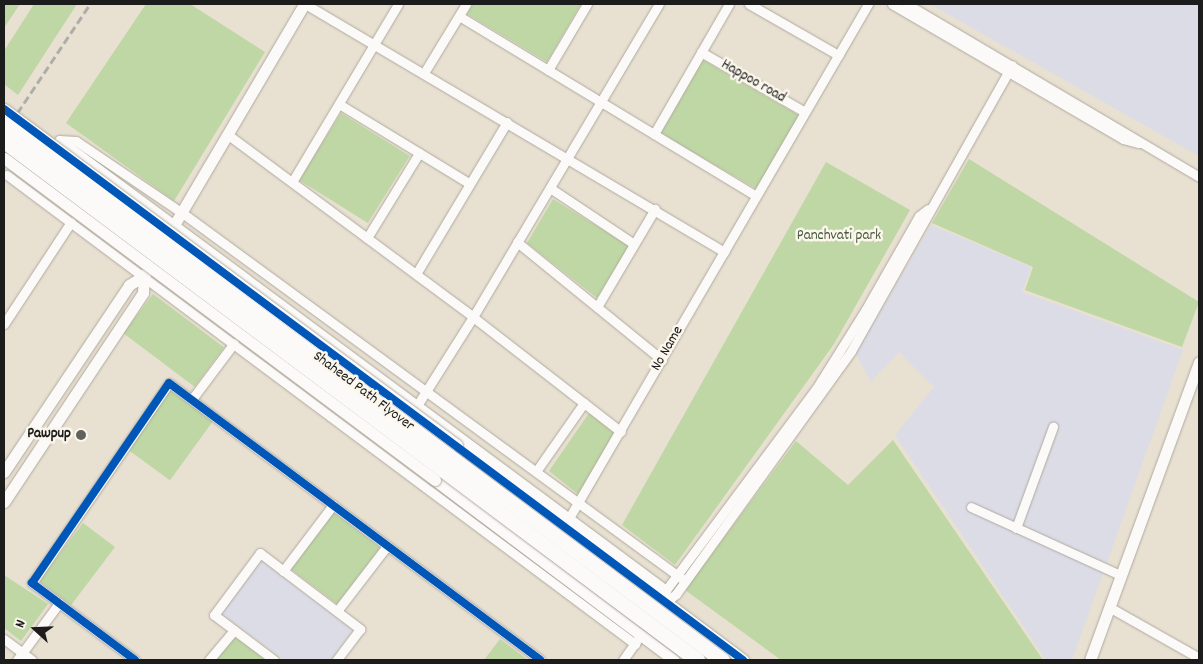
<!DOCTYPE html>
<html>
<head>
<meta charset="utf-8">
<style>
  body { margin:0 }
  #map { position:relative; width:1203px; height:664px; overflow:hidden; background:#e8e0d1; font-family:Dekko,sans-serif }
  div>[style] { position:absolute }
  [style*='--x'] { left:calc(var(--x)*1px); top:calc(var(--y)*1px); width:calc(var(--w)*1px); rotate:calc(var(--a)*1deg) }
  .built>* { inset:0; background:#dcdce7 }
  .green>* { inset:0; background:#bed7a4; transform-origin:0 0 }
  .roads { filter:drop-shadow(0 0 1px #afaaa0) drop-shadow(0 0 1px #afaaa0) }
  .minor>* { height:9px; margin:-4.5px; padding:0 4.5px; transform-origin:4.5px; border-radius:4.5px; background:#fcfaf8 }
  .tertiary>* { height:11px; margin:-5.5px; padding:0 5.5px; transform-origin:5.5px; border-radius:5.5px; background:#fcfaf8 }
  .rail>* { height:3px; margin-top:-1.5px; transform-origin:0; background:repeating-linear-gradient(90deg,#aeadab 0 8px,transparent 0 12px) }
  .bridges { filter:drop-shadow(0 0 1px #afaaa0) drop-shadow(0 0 1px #afaaa0) }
  .tertiary-bridge>* { height:11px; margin:-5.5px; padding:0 5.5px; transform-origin:5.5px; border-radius:5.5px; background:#fcfaf8 }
  .trunk-bridge>* { height:15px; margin:-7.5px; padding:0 7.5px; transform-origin:7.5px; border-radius:7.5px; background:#fcfaf8 }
  .cycleway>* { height:8px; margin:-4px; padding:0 4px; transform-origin:4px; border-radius:4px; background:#0057b8 }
  .dots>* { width:14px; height:14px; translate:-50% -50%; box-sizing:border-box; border:2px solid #fbf7ec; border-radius:50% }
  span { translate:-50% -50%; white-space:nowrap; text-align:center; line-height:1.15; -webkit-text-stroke:5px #fbf7ec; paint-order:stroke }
  .street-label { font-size:15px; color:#1c1c1c }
  .park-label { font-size:15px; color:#495b3f }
  .poi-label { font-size:15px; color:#1c1c1c; font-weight:700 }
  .right { translate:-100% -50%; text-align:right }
  .frame { position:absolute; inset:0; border:5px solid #1c1c1c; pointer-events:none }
  .north { position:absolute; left:10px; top:604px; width:50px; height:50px; -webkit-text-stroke:4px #fbf7ec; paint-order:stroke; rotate:290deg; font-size:14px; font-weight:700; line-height:20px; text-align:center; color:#1c1c1c }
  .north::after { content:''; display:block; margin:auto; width:18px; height:22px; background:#1c1c1c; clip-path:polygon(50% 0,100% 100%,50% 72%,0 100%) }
</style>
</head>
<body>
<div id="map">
  <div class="built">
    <div style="clip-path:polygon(930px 4px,1199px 4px,1199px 156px)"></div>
    <div style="clip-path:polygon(931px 225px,1031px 267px,1022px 292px,1183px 350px,1072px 660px,1046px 660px,895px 435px,934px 387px,899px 352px,871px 382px,856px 354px)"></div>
    <div style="clip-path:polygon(261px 561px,353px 630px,330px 660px,284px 660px,221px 613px)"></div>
  </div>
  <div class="green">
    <div style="clip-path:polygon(4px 4px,20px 4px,4px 28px)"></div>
    <div style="clip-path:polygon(34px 4px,77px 4px,18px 95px,4px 84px,4px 51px)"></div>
    <div style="clip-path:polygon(146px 4px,190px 4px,265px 52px,174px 201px,66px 123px)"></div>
    <div style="clip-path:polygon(473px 4px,581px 4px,547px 62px,467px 14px)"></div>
    <div style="left:703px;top:60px;width:111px;height:85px;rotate:30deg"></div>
    <div style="left:341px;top:113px;width:81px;height:79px;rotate:32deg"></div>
    <div style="clip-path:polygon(969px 159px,1199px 302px,1182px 347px,1025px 290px,1033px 267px,932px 223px)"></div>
    <div style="clip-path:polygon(826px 162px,910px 210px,834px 344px,675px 565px,622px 525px)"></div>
    <div style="clip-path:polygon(553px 199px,629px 246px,597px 298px,527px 243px)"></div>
    <div style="left:153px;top:294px;width:89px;height:49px;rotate:37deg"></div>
    <div style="left:170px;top:390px;width:53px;height:73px;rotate:36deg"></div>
    <div style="clip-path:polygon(589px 413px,614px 433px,579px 495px,549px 471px)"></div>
    <div style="clip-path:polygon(893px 440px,1043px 660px,781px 660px,685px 590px,796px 441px,848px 485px)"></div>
    <div style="left:333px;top:512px;width:59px;height:71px;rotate:37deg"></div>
    <div style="left:83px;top:523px;width:40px;height:73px;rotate:37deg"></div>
    <div style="clip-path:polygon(4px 575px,48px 604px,21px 641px,4px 628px)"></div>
    <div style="clip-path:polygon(233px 635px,266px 660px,215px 660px)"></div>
    <div style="clip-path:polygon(500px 639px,528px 660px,484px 660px)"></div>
  </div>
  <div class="roads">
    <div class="minor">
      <div style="--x:305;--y:4;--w:487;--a:30.6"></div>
      <div style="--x:749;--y:4;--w:103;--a:29.8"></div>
      <div style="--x:892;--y:4;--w:268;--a:30.3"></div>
      <div style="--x:1123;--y:139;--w:16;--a:15"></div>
      <div style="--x:907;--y:4;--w:339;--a:30.6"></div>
      <div style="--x:459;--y:16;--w:347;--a:31.2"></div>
      <div style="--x:701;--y:52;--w:120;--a:30"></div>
      <div style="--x:548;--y:70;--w:77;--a:-59.4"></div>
      <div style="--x:424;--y:73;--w:81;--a:-58.7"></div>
      <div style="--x:339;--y:104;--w:153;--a:31.4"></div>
      <div style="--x:227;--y:134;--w:307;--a:36.6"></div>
      <div style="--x:473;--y:317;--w:187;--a:37.8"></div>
      <div style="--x:654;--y:134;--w:150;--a:-60"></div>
      <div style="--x:59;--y:140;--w:17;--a:3"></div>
      <div style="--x:76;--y:141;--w:127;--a:34.1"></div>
      <div style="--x:181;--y:212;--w:625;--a:36.21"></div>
      <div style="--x:60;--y:140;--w:755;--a:36.6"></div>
      <div style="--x:7;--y:175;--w:784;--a:36.75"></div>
      <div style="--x:292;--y:182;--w:207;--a:-59.2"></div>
      <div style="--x:550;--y:188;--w:101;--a:33.7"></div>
      <div style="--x:367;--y:238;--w:100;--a:-58.5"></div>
      <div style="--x:517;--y:242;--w:187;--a:39.1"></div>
      <div style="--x:416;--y:274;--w:177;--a:-59.1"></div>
      <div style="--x:597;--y:307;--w:114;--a:-59.4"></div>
      <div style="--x:4;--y:324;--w:122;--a:-56.7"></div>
      <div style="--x:192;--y:399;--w:70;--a:-53.1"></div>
      <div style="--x:418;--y:404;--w:103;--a:-57.7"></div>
      <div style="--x:473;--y:317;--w:364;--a:-59.3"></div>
      <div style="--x:537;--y:470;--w:82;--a:-55"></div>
      <div style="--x:971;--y:507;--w:164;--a:24.5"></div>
      <div style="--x:569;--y:518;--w:595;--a:-59.81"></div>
      <div style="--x:1016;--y:528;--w:108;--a:-69.9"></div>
      <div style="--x:283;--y:571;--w:83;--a:-52.9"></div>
      <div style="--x:665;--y:596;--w:6;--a:-81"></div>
      <div style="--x:666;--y:590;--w:251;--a:-53.3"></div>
      <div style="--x:816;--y:389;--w:94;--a:-58"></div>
      <div style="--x:866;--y:309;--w:107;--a:-60.3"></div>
      <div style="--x:919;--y:216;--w:11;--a:-38"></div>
      <div style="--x:662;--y:605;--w:18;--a:-38"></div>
      <div style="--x:676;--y:594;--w:299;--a:-54.2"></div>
      <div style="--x:851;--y:351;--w:328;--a:-60.6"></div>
      <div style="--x:1109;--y:607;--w:103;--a:29.5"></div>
      <div style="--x:337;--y:611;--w:82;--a:-52.4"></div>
      <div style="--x:4;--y:639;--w:35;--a:37"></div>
      <div style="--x:17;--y:660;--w:71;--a:-53.6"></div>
      <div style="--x:135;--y:660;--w:129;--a:-143.2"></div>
      <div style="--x:32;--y:583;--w:242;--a:-55.6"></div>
      <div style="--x:169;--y:383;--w:463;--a:36.7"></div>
      <div style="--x:209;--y:660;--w:39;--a:-50"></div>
      <div style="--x:274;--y:660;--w:75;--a:-143.1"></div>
      <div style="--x:214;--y:615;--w:77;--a:-53.4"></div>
      <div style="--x:260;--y:553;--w:126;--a:37.2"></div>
      <div style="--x:360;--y:629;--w:39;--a:127"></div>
      <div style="--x:623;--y:660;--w:24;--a:-55"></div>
    </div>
    <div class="tertiary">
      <div style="--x:457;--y:445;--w:358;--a:36.9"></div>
      <div style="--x:4;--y:472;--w:225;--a:-56.2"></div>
      <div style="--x:129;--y:285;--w:17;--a:-31"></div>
      <div style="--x:435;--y:480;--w:299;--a:37"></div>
      <div style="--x:4;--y:502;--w:251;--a:-56.4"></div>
      <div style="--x:143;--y:293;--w:17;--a:-87"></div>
      <div style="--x:144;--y:276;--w:316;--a:-59.5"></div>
      <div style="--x:1090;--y:660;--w:317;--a:-69.9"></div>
    </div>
  </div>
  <div class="rail">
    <div style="--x:4;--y:133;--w:155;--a:-56.3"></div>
  </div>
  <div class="bridges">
    <div class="tertiary-bridge">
      <div style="--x:4;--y:109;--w:564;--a:36.57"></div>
      <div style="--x:4;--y:158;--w:538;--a:36.76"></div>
    </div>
    <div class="trunk-bridge">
      <div style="--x:4;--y:124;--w:896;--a:36.74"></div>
      <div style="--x:4;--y:141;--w:866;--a:36.83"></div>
    </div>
  </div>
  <div class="cycleway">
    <div style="--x:4;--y:109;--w:922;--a:36.71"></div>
    <div style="--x:135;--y:660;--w:129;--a:-143.2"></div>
    <div style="--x:32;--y:583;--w:242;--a:-55.6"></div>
    <div style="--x:169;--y:383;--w:463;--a:36.7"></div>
  </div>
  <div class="dots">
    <div style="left:81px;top:435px;background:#63615b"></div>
  </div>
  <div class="street-label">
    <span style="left:753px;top:82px;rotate:30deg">Happoo road</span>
    <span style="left:668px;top:349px;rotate:-60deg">No Name</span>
    <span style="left:363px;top:392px;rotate:37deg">Shaheed Path Flyover</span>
  </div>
  <div class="park-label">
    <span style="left:839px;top:237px">Panchvati park</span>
  </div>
  <div class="poi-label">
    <span class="right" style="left:71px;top:435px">Pawpup</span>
  </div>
  <div class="frame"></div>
  <div class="north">N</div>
</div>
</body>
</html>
